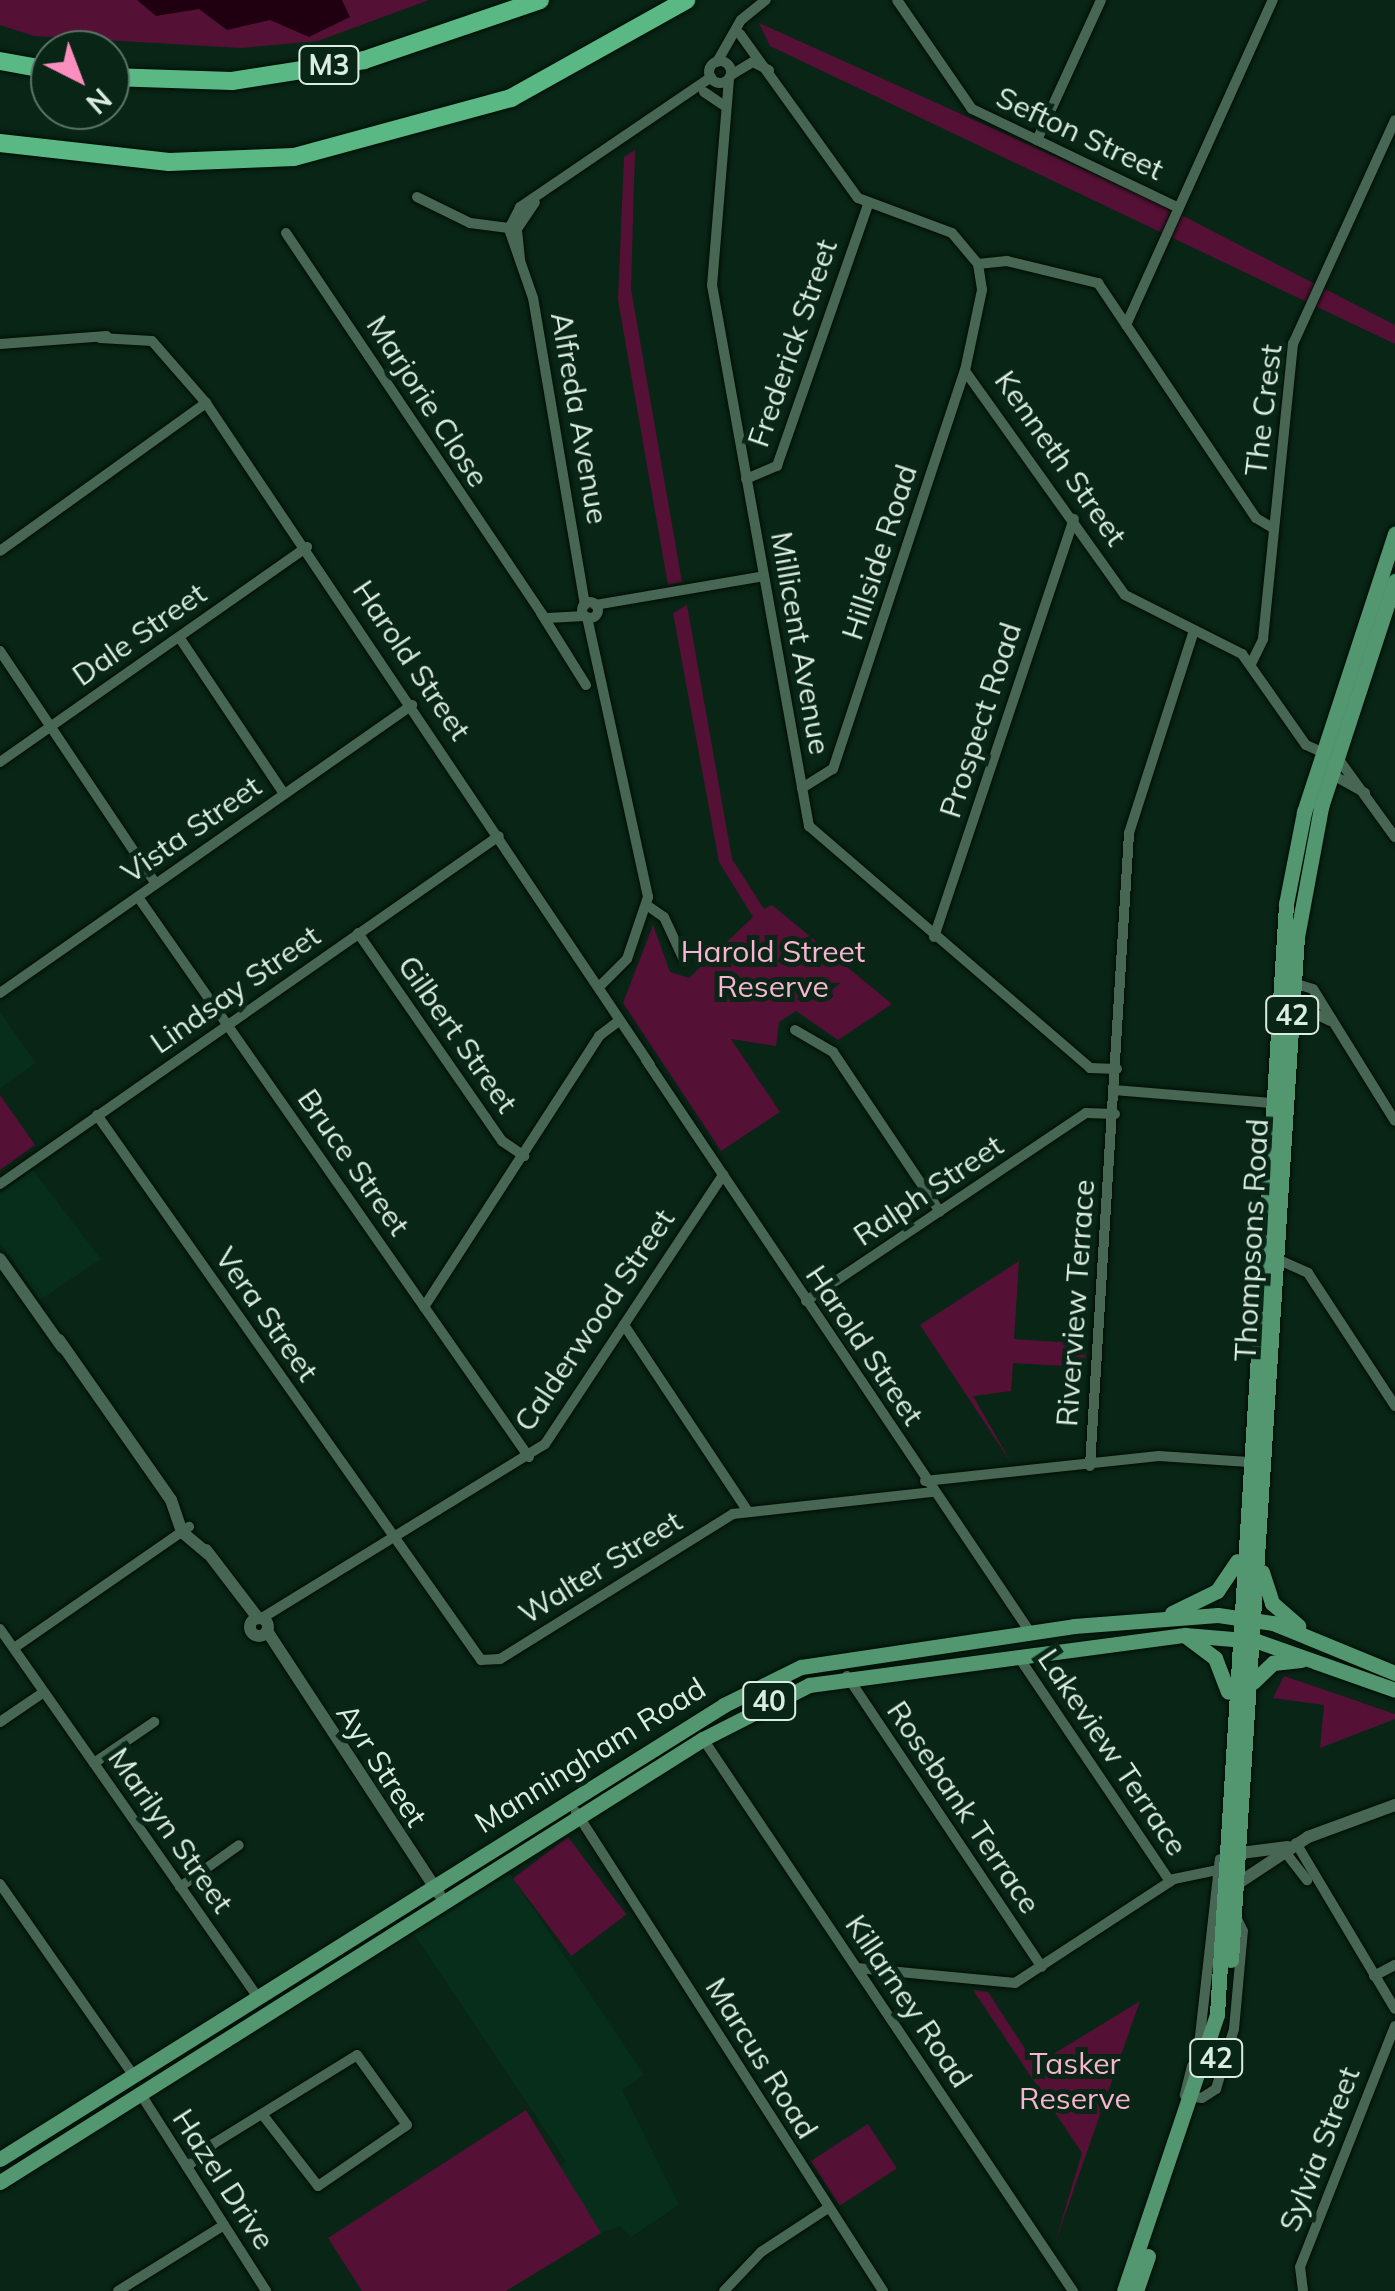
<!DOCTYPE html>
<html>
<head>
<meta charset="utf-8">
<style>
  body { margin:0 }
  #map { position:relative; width:1395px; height:2291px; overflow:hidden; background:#082516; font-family:Mulish,sans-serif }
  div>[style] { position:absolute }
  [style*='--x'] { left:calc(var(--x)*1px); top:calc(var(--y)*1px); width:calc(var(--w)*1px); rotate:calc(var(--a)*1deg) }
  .built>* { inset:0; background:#072e1b }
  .green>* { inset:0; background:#551135; transform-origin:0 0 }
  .water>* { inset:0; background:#200010 }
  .roads { filter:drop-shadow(0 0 2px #000d04) drop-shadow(0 0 2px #000d04) }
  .minor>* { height:10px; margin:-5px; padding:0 5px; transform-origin:5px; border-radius:5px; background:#476653 }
  .minor>.ring { margin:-5px; padding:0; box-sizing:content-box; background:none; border:10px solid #476653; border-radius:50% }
  .tertiary>* { height:12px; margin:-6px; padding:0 6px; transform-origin:6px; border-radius:6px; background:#476653 }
  .tertiary>.ring { margin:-6px; padding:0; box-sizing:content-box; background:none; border:12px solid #476653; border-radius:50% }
  .primary>* { height:15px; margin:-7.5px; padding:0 7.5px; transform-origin:7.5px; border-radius:7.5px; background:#529770 }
  .motorway>* { height:18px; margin:-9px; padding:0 9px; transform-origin:9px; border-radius:9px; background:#5ab884 }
  span { translate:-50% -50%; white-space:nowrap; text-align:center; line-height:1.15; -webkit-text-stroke:10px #082516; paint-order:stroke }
  .shield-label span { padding:2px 8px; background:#082516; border:2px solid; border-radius:8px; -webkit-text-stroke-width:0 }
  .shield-label { font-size:28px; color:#dbece1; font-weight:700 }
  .street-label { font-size:30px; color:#dbece1 }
  .park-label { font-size:30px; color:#f8b4d0 }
  .north { position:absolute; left:30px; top:30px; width:100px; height:100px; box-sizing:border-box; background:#082516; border:2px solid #5c7567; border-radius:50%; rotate:138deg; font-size:28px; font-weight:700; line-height:40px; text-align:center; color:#dbece1 }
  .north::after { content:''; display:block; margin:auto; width:35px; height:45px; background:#fd8ec0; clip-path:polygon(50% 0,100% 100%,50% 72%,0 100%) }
</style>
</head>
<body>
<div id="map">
  <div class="built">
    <div style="clip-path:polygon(0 1012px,36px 1063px,0 1088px)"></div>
    <div style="clip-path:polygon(33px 1170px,101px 1259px,40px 1300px,0 1243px,0 1193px)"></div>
    <div style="clip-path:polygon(510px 1874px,644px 2075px,622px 2090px,679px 2205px,631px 2237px,620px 2226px,601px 2233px,558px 2169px,566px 2161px,414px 1934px)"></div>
  </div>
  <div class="green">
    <div style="clip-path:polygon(0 0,429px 0,318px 41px,241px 48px,34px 36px,0 25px)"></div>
    <div style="clip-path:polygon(759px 23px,1158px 203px,1395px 325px,1395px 344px,770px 46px)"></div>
    <div style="clip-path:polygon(635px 150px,631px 289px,682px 582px,668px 585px,618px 300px,624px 157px)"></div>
    <div style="clip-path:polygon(687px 605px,732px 859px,764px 909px,772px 905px,892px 1004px,838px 1040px,796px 1011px,779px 1022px,776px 1046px,731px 1039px,780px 1112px,721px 1151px,623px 1003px,653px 925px,670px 972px,689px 978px,753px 917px,719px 862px,673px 613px)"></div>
    <div style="clip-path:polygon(0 1095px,35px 1145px,0 1170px)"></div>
    <div style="clip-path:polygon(1019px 1261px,1014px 1339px,1087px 1344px,1085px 1367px,1013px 1363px,1011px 1391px,973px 1396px,1012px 1464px,920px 1325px)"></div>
    <div style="clip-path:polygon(1284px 1676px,1395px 1714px,1395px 1719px,1320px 1748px,1324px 1705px,1273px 1698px)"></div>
    <div style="left:568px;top:1837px;width:97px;height:69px;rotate:53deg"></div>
    <div style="clip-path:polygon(973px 1990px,988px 1992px,1031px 2058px,1047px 2058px,1140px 2001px,1055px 2243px,1082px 2153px)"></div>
    <div style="clip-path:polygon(526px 2110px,601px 2233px,506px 2291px,362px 2291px,328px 2238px)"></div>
    <div style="left:868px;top:2124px;width:53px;height:68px;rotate:57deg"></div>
  </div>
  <div class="water">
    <div style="clip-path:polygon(137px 0,342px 0,350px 17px,309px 37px,270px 20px,227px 30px,199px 9px,156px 16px)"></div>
  </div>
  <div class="roads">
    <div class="minor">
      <div style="--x:897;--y:0;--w:132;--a:55.5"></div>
      <div style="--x:972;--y:109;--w:229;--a:25.6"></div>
      <div style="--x:740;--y:34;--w:202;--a:54.3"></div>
      <div style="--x:858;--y:198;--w:100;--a:20.4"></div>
      <div style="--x:952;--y:233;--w:40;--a:50"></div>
      <div style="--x:978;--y:264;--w:26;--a:81"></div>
      <div style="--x:982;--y:290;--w:83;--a:101.9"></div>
      <div style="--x:965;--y:371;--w:275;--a:54.5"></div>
      <div style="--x:1125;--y:595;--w:131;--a:26.8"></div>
      <div style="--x:1242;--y:654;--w:111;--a:54.9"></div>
      <div style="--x:1306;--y:745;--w:17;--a:24"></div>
      <div class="ring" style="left:709px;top:61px;width:12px;height:12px"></div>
      <div style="--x:717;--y:62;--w:48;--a:-60.3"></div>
      <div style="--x:741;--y:20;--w:32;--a:-39"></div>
      <div style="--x:731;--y:75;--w:26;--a:-31"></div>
      <div style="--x:753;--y:62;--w:18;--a:27"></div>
      <div style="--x:729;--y:79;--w:207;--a:94.7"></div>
      <div style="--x:712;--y:285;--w:550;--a:79.84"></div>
      <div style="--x:809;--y:826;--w:371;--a:40.7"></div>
      <div style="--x:1090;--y:1068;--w:27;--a:2"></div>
      <div style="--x:704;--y:92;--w:23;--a:34"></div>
      <div style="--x:1037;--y:140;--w:154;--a:-65.4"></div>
      <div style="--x:417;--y:197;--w:59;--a:26.1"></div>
      <div style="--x:470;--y:223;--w:47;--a:7.3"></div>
      <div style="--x:286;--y:233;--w:463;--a:56.1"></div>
      <div style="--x:520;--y:259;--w:30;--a:-96"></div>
      <div style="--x:517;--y:229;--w:32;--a:-56"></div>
      <div style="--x:978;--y:264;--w:29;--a:-6"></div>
      <div style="--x:1007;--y:261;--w:94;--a:13.6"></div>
      <div style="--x:1098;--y:283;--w:283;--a:56.1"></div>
      <div style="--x:1256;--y:518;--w:21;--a:31"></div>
      <div style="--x:1126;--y:325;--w:357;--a:-65.7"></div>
      <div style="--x:100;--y:338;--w:52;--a:3.3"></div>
      <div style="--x:152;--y:341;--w:82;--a:48.9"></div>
      <div style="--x:206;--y:403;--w:797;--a:56.15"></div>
      <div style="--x:0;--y:344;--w:107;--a:-4.3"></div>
      <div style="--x:746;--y:479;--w:34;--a:-23"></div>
      <div style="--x:777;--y:466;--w:276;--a:-70.8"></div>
      <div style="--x:0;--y:551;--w:254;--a:-35.7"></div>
      <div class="ring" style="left:582px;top:602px;width:6px;height:6px"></div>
      <div style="--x:585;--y:605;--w:311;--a:-99.6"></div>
      <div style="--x:533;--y:298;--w:73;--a:-109.2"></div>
      <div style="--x:509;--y:229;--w:25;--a:-63"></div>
      <div style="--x:520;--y:207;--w:231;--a:-34.2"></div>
      <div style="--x:595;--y:605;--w:171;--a:-9.7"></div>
      <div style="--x:541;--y:613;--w:85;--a:58"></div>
      <div style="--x:587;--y:617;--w:287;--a:77.7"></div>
      <div style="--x:648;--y:897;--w:65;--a:108.7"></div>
      <div style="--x:627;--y:959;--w:40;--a:135"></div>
      <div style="--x:547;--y:618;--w:38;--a:-3"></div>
      <div style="--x:179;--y:637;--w:189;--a:56.2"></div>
      <div style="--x:0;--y:651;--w:280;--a:56.2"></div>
      <div style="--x:1251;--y:664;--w:28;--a:-64"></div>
      <div style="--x:1263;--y:639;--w:297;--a:-84.2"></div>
      <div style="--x:1293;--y:344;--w:246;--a:-65.5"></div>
      <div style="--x:1337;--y:757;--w:99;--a:54.1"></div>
      <div style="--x:0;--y:762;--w:375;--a:-35"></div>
      <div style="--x:1331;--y:774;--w:39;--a:29"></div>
      <div style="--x:802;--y:788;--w:36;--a:-32"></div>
      <div style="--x:833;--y:769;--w:419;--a:-71.7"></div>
      <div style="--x:138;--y:897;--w:683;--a:55.08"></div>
      <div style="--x:648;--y:906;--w:19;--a:35"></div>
      <div style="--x:664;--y:917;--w:47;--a:65.1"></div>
      <div style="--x:358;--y:933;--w:253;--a:55.3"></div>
      <div style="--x:502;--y:1141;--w:27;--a:34"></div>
      <div style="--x:934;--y:937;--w:441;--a:-71.5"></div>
      <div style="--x:1290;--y:982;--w:24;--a:17"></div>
      <div style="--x:1313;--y:989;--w:155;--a:58.2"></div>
      <div style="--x:0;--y:993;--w:503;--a:-34.95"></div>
      <div style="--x:1291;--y:1002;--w:43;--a:26"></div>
      <div style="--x:795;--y:1030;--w:44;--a:30.1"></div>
      <div style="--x:833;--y:1052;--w:192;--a:56.2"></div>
      <div style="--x:646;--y:1060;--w:689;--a:56.13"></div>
      <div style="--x:1114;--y:1090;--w:158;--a:4.7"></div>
      <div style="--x:97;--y:1115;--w:667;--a:54.83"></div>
      <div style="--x:481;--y:1660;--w:19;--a:-3"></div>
      <div style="--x:500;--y:1659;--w:274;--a:-31.9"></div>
      <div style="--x:733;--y:1514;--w:201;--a:-6.3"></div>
      <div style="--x:0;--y:1184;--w:608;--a:-34.89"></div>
      <div style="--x:1277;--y:1259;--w:34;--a:24"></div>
      <div style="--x:1308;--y:1273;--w:159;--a:56.8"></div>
      <div style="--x:806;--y:1301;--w:337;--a:-33.9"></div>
      <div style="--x:1086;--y:1113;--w:29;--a:2"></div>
      <div style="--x:424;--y:1307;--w:323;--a:-57.1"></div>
      <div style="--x:599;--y:1036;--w:26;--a:-37"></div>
      <div style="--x:624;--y:1325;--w:222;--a:56.4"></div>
      <div style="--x:1090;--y:1466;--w:634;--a:-86.47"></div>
      <div style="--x:1129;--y:833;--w:212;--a:-72.2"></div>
      <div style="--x:925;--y:1481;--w:235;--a:-6.1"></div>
      <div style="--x:1159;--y:1456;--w:90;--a:3.8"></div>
      <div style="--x:262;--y:1618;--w:332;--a:-31.6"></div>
      <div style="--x:545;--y:1444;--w:323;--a:-56.5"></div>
      <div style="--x:0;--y:1629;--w:449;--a:55"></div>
      <div style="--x:14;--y:1648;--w:213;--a:-34.7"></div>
      <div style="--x:1018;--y:1656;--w:272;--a:56"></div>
      <div style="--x:847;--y:1676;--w:350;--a:56.2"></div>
      <div style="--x:0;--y:1722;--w:53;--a:-34.3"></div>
      <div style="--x:703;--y:1739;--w:665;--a:56.17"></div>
      <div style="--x:94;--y:1763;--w:73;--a:-34.3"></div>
      <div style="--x:576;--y:1812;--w:569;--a:57.34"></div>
      <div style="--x:1296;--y:1843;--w:193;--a:59.2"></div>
      <div style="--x:1282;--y:1848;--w:41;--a:52"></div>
      <div style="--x:0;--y:1884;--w:233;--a:55.1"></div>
      <div style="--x:180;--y:1887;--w:72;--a:-35.4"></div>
      <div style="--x:857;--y:1968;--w:159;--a:5.4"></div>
      <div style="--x:1015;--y:1983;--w:190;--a:-33.2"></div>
      <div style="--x:1174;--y:1879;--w:45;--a:-11.6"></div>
      <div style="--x:1374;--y:1976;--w:24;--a:-28"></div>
      <div style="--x:1199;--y:2045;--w:187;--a:-83.6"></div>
      <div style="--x:1192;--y:2066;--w:30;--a:104"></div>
      <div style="--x:1185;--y:2095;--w:17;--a:10"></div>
      <div style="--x:1202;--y:2098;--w:17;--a:-33"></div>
      <div style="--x:1216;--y:2089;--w:63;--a:-73.3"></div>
      <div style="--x:1234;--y:2029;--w:98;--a:-84.8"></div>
      <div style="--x:1243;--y:1931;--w:16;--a:-117"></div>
      <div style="--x:140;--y:2093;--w:235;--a:57.5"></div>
      <div style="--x:187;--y:2167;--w:35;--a:-41"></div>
      <div style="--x:213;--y:2144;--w:169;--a:-31.7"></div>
      <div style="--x:357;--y:2055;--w:86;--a:54.5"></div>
      <div style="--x:407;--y:2125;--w:108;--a:145.6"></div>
      <div style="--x:318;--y:2186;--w:91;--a:-127.9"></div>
      <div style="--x:118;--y:2291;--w:125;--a:-31.9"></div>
      <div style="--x:724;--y:2291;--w:54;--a:-46.5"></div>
      <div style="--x:761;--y:2252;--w:80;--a:-33.3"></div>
      <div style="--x:1303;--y:2291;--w:24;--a:-97"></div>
      <div style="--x:1300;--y:2267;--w:259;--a:-68.5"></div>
    </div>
    <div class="tertiary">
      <div style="--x:0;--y:1259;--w:108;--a:54.8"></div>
      <div style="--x:59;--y:1340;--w:195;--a:55"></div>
      <div style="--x:171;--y:1500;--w:34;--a:71"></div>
      <div style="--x:182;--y:1532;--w:34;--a:40"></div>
      <div style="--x:206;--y:1550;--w:86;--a:52.6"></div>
      <div class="ring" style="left:250px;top:1618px;width:6px;height:6px"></div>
      <div style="--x:267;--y:1631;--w:314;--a:56.8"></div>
      <div style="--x:1233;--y:1854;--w:55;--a:-7.3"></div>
      <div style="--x:1231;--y:1888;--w:92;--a:-33.5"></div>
      <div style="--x:1308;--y:1837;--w:93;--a:-20.2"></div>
    </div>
    <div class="primary">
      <div style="--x:1262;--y:1572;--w:33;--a:72"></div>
      <div style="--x:1272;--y:1603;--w:35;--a:41"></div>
      <div style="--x:1172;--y:1613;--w:50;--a:-26.1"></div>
      <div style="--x:1217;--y:1591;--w:36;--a:-56"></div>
      <div style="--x:1187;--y:1637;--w:35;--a:37"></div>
      <div style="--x:1215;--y:1658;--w:36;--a:69"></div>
      <div style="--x:1253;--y:1682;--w:28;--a:-44"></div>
      <div style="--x:1273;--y:1663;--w:28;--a:-6"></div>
      <div style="--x:1231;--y:1960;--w:1025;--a:-86.31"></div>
      <div style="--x:1297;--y:937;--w:132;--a:-79.5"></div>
      <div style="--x:1321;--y:807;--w:238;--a:-71.9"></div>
      <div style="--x:0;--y:2159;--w:855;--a:-32.09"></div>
      <div style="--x:724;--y:1705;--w:86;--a:-26.3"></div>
      <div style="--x:801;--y:1667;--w:276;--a:-8.5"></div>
      <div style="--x:1074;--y:1626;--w:144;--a:-4.4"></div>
      <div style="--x:1218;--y:1615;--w:56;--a:8.3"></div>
      <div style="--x:1273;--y:1623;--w:132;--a:22.3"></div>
      <div style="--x:0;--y:2182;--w:831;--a:-32.22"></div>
      <div style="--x:703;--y:1739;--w:119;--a:-27"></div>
      <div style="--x:809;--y:1685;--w:379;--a:-7.6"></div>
      <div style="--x:1185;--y:1635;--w:72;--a:4.8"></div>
      <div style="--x:1257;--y:1641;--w:146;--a:19.5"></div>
      <div style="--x:1124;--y:2291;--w:292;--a:-71.4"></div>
      <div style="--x:1217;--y:2014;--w:1112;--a:-86.44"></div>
      <div style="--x:1286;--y:904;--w:94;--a:-78.9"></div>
      <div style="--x:1304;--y:812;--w:293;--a:-71.9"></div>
      <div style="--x:1136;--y:2291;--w:37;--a:-71"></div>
    </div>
    <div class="motorway">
      <div style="--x:0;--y:61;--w:51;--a:10.2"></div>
      <div style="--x:110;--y:77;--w:122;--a:1.9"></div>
      <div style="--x:232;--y:81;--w:134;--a:-9"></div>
      <div style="--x:364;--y:60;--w:186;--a:-18.8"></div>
      <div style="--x:0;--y:143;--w:170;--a:6.4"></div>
      <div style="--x:169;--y:162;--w:125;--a:-2.3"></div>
      <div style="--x:294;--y:157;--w:225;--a:-15.2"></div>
      <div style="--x:511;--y:98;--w:201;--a:-29.2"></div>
    </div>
  </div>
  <div class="shield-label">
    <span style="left:329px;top:65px">M3</span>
    <span style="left:1292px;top:1015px">42</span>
    <span style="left:769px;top:1701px">40</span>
    <span style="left:1216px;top:2058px">42</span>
  </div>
  <div class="street-label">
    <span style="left:1080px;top:133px;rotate:25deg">Sefton Street</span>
    <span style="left:792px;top:343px;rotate:-71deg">Frederick Street</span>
    <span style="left:428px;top:401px;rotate:57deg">Marjorie Close</span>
    <span style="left:1263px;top:410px;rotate:-83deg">The Crest</span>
    <span style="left:580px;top:418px;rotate:80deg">Alfreda Avenue</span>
    <span style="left:1061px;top:458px;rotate:55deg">Kenneth Street</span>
    <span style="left:879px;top:552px;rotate:-72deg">Hillside Road</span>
    <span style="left:139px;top:634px;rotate:-35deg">Dale Street</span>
    <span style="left:801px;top:643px;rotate:80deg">Millicent Avenue</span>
    <span style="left:412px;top:660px;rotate:56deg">Harold Street</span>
    <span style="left:980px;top:720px;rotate:-72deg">Prospect Road</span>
    <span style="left:191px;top:829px;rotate:-35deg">Vista Street</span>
    <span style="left:235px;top:989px;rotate:-35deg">Lindsay Street</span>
    <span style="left:458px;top:1034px;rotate:55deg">Gilbert Street</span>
    <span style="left:354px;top:1162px;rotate:55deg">Bruce Street</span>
    <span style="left:928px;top:1190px;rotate:-34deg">Ralph Street</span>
    <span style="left:1251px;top:1240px;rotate:-87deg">Thompsons Road</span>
    <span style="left:1075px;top:1303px;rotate:-86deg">Riverview Terrace</span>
    <span style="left:267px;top:1314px;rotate:55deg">Vera Street</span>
    <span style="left:594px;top:1320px;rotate:-56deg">Calderwood Street</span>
    <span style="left:865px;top:1345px;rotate:56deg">Harold Street</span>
    <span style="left:600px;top:1567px;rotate:-32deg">Walter Street</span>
    <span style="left:1113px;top:1752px;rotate:56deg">Lakeview Terrace</span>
    <span style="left:590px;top:1755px;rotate:-32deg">Manningham Road</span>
    <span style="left:382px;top:1765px;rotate:57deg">Ayr Street</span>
    <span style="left:964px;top:1807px;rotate:56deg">Rosebank Terrace</span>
    <span style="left:171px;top:1830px;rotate:55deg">Marilyn Street</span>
    <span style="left:909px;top:2001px;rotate:56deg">Killarney Road</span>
    <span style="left:762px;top:2058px;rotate:58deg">Marcus Road</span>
    <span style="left:1319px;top:2149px;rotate:-69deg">Sylvia Street</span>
    <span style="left:224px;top:2179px;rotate:57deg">Hazel Drive</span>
  </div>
  <div class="park-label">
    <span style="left:773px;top:968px">Harold Street<br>Reserve</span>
    <span style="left:1075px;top:2080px">Tasker<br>Reserve</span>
  </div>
  <div class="north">N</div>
</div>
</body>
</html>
